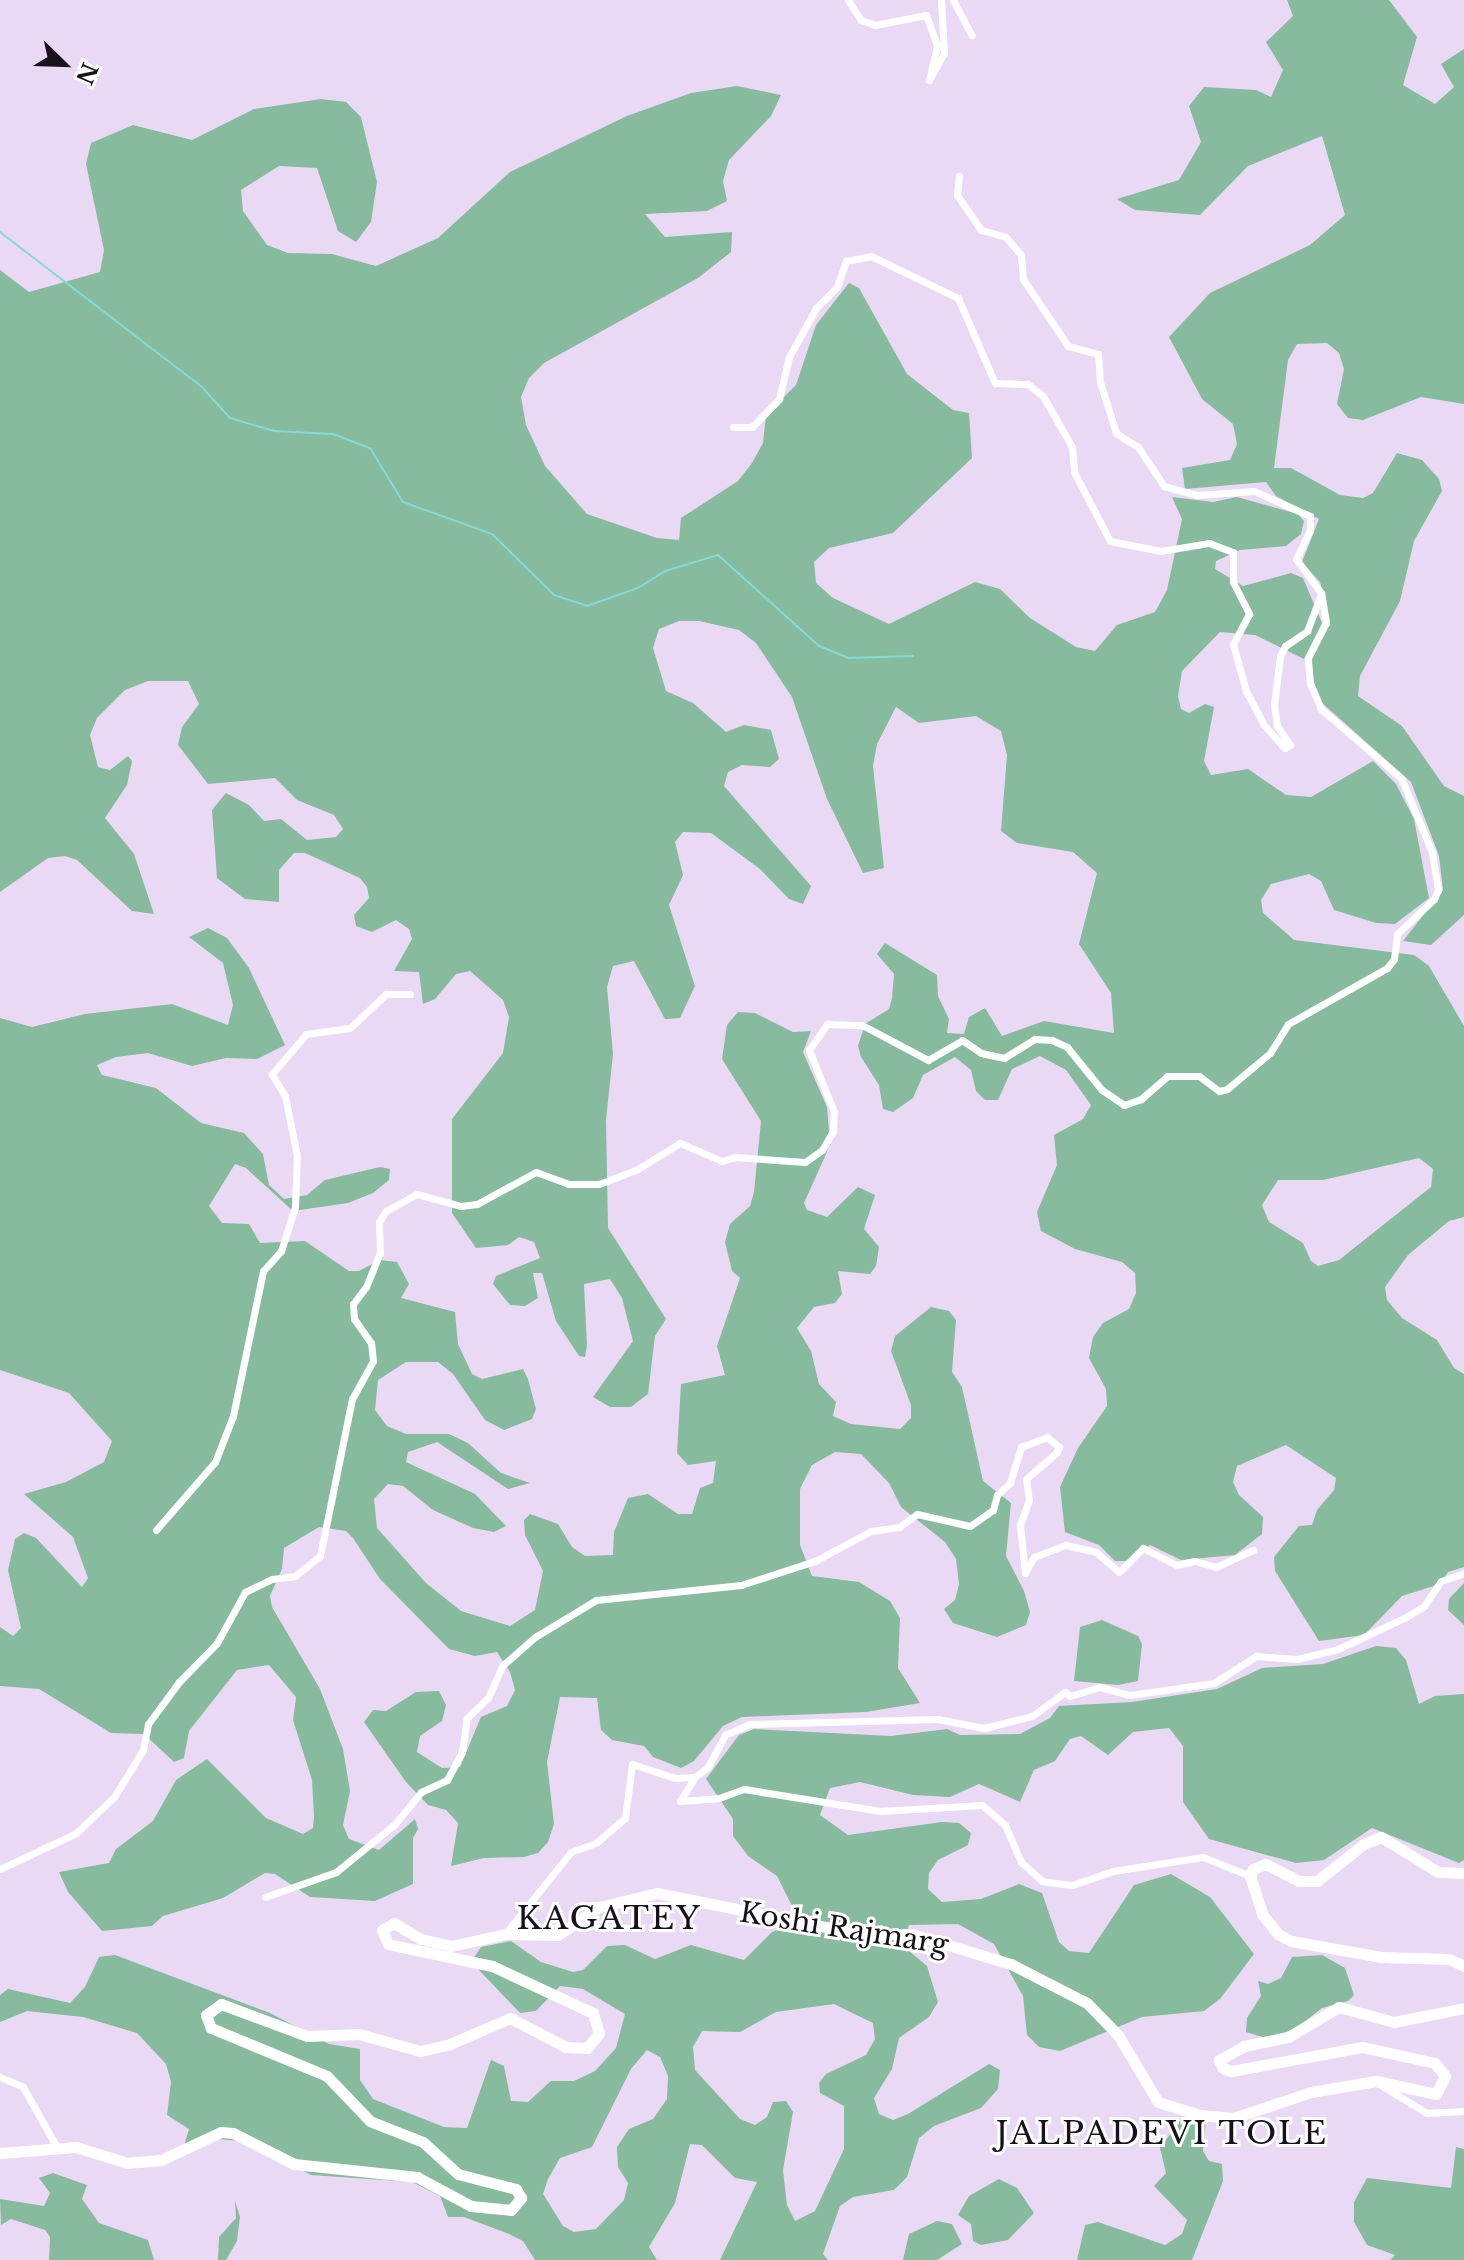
<!DOCTYPE html>
<html>
<head>
<meta charset="utf-8">
<style>
  body { margin:0 }
  #map { position:relative; width:1464px; height:2260px; overflow:hidden; background:#e9d9f5; font-family:"Libre Baskerville",serif }
  div>[style] { position:absolute }
  [style*='--x'] { left:calc(var(--x)*1px); top:calc(var(--y)*1px); width:calc(var(--w)*1px); rotate:calc(var(--a)*1deg) }
  .green>* { inset:0; background:#87bb9d }
  .stream>* { height:2px; margin:-1px; padding:0 1px; transform-origin:1px; border-radius:1px; background:#84dada }
  .minor>* { height:7px; margin:-3.5px; padding:0 3.5px; transform-origin:3.5px; border-radius:3.5px; background:#fff }
  .primary>* { height:11px; margin:-5.5px; padding:0 5.5px; transform-origin:5.5px; border-radius:5.5px; background:#fff }
  span { translate:-50% -50%; white-space:nowrap; text-align:center; line-height:1.15; -webkit-text-stroke:6px #fff; paint-order:stroke }
  .street-label { font-size:28px; color:#17111b }
  .quarter-label { font-size:32px; color:#17111b; letter-spacing:2px }
  .north { position:absolute; left:24px; top:24px; width:80px; height:80px; -webkit-text-stroke:6px #fff; paint-order:stroke; rotate:113deg; font-size:22px; font-weight:700; line-height:32px; text-align:center; color:#17111b }
  .north::after { content:''; display:block; margin:auto; width:28px; height:36px; background:#17111b; clip-path:polygon(50% 0,100% 100%,50% 72%,0 100%) }
</style>
</head>
<body>
<div id="map">
  <div class="green">
    <div style="clip-path:polygon(1287px 0,1389px 0,1417px 37px,1403px 85px,1435px 104px,1454px 87px,1441px 64px,1464px 49px,1464px 404px,1421px 397px,1363px 420px,1348px 418px,1337px 404px,1344px 369px,1339px 353px,1327px 343px,1297px 344px,1288px 360px,1274px 468px,1291px 468px,1340px 495px,1363px 498px,1373px 493px,1397px 453px,1422px 460px,1439px 479px,1442px 491px,1414px 541px,1400px 601px,1360px 676px,1358px 696px,1402px 726px,1444px 786px,1464px 796px,1464px 915px,1431px 945px,1403px 941px,1443px 890px,1439px 856px,1411px 782px,1321px 702px,1311px 674px,1312px 657px,1330px 621px,1320px 582px,1302px 562px,1319px 519px,1276px 496px,1266px 482px,1185px 489px,1182px 468px,1230px 460px,1237px 444px,1233px 424px,1202px 399px,1169px 337px,1210px 293px,1310px 245px,1345px 215px,1322px 136px,1248px 166px,1200px 215px,1135px 210px,1117px 199px,1179px 180px,1201px 142px,1189px 106px,1204px 87px,1256px 90px,1271px 97px,1283px 70px,1266px 42px,1293px 16px)"></div>
    <div style="clip-path:polygon(evenodd,737px 86px,781px 95px,771px 116px,729px 160px,723px 181px,727px 201px,707px 211px,645px 214px,665px 237px,732px 232px,731px 252px,698px 278px,544px 363px,529px 378px,521px 397px,526px 425px,545px 466px,587px 514px,657px 538px,679px 540px,681px 518px,738px 481px,752px 463px,763px 443px,766px 415px,796px 385px,816px 325px,849px 283px,859px 288px,907px 374px,953px 410px,969px 413px,972px 458px,893px 533px,829px 548px,814px 562px,816px 583px,833px 598px,889px 624px,975px 582px,1000px 589px,1030px 618px,1076px 647px,1095px 651px,1117px 625px,1155px 612px,1167px 590px,1182px 519px,1172px 497px,1213px 502px,1237px 497px,1298px 514px,1304px 521px,1301px 534px,1286px 546px,1240px 550px,1216px 561px,1215px 569px,1243px 586px,1291px 573px,1303px 578px,1322px 623px,1304px 659px,1255px 635px,1220px 632px,1182px 671px,1178px 696px,1181px 709px,1189px 713px,1205px 704px,1214px 707px,1204px 761px,1211px 775px,1248px 769px,1286px 795px,1311px 797px,1373px 761px,1396px 784px,1414px 819px,1429px 898px,1395px 924px,1376px 923px,1334px 910px,1321px 881px,1309px 874px,1271px 884px,1261px 900px,1263px 913px,1294px 940px,1414px 955px,1429px 966px,1464px 1026px,1464px 1217px,1449px 1221px,1408px 1255px,1385px 1287px,1387px 1300px,1402px 1318px,1437px 1340px,1454px 1368px,1464px 1374px,1464px 1567px,1448px 1572px,1440px 1584px,1402px 1596px,1364px 1635px,1319px 1641px,1275px 1571px,1274px 1557px,1299px 1526px,1312px 1525px,1317px 1510px,1334px 1490px,1336px 1478px,1286px 1445px,1237px 1466px,1233px 1482px,1239px 1495px,1263px 1517px,1262px 1534px,1235px 1555px,1181px 1560px,1150px 1545px,1126px 1561px,1115px 1561px,1099px 1545px,1065px 1532px,1060px 1487px,1078px 1448px,1107px 1406px,1106px 1389px,1089px 1358px,1093px 1337px,1103px 1323px,1129px 1309px,1136px 1293px,1135px 1273px,1122px 1262px,1075px 1249px,1041px 1231px,1037px 1212px,1057px 1165px,1054px 1135px,1083px 1119px,1091px 1105px,1066px 1070px,1040px 1056px,1012px 1069px,998px 1100px,985px 1100px,976px 1091px,971px 1070px,955px 1057px,923px 1075px,913px 1098px,893px 1112px,883px 1109px,879px 1085px,861px 1057px,858px 1046px,865px 1024px,889px 1009px,892px 998px,894px 974px,877px 954px,885px 943px,937px 975px,938px 996px,949px 1019px,947px 1033px,964px 1034px,969px 1017px,985px 1008px,1002px 1036px,1044px 1021px,1114px 1033px,1111px 993px,1079px 944px,1097px 873px,1073px 852px,1017px 843px,1001px 831px,1007px 755px,1001px 731px,976px 716px,919px 723px,896px 707px,877px 744px,873px 766px,884px 868px,863px 873px,827px 799px,792px 697px,756px 643px,739px 630px,699px 621px,679px 621px,659px 629px,653px 648px,666px 691px,693px 703px,726px 732px,744px 725px,771px 730px,779px 759px,770px 767px,742px 765px,728px 772px,724px 786px,811px 886px,803px 904px,789px 899px,760px 869px,711px 833px,683px 832px,675px 842px,683px 875px,669px 905px,695px 986px,680px 1018px,665px 1019px,634px 961px,613px 966px,607px 987px,613px 1054px,606px 1120px,608px 1228px,666px 1319px,655px 1336px,648px 1394px,631px 1407px,610px 1407px,593px 1397px,633px 1341px,622px 1298px,610px 1279px,584px 1284px,587px 1346px,585px 1357px,579px 1356px,556px 1321px,542px 1273px,533px 1273px,538px 1298px,525px 1306px,510px 1305px,493px 1284px,496px 1276px,540px 1258px,534px 1242px,519px 1237px,508px 1245px,476px 1248px,452px 1213px,452px 1119px,503px 1053px,509px 1017px,503px 1000px,470px 971px,456px 974px,435px 999px,423px 1004px,419px 972px,394px 971px,412px 939px,409px 929px,396px 920px,372px 932px,356px 926px,354px 915px,369px 898px,367px 887px,360px 878px,305px 853px,294px 853px,279px 870px,279px 902px,245px 899px,217px 878px,212px 810px,226px 793px,249px 805px,264px 821px,281px 819px,307px 840px,336px 837px,343px 829px,334px 815px,297px 800px,275px 778px,208px 784px,178px 745px,182px 727px,199px 704px,188px 681px,148px 681px,125px 690px,97px 718px,90px 735px,98px 767px,110px 770px,128px 756px,132px 761px,127px 785px,105px 818px,134px 854px,154px 914px,132px 911px,77px 860px,65px 856px,48px 858px,0 892px,0 270px,29px 292px,100px 272px,104px 250px,86px 164px,91px 143px,133px 125px,192px 140px,254px 109px,321px 99px,346px 102px,361px 117px,377px 182px,371px 222px,356px 242px,338px 231px,317px 168px,279px 166px,241px 190px,243px 211px,267px 245px,288px 253px,332px 254px,376px 266px,438px 238px,510px 172px,627px 116px,691px 93px,737px 86px,1419px 1158px,1433px 1169px,1431px 1187px,1339px 1260px,1318px 1266px,1311px 1261px,1303px 1243px,1269px 1222px,1262px 1205px,1278px 1180px,1323px 1180px,1419px 1158px)"></div>
    <div style="clip-path:polygon(208px 928px,227px 938px,249px 968px,285px 1045px,257px 1059px,226px 1058px,192px 1066px,148px 1053px,116px 1057px,97px 1065px,102px 1075px,156px 1088px,201px 1123px,244px 1133px,263px 1154px,269px 1185px,284px 1199px,307px 1195px,325px 1180px,380px 1167px,390px 1169px,389px 1180px,373px 1193px,348px 1203px,293px 1211px,246px 1168px,235px 1164px,209px 1206px,222px 1223px,249px 1224px,260px 1243px,305px 1241px,349px 1271px,359px 1271px,380px 1260px,397px 1262px,409px 1284px,401px 1298px,455px 1312px,458px 1344px,472px 1374px,482px 1379px,523px 1369px,528px 1379px,536px 1409px,532px 1419px,504px 1430px,485px 1420px,453px 1374px,438px 1362px,406px 1362px,378px 1380px,375px 1410px,387px 1426px,406px 1434px,449px 1434px,468px 1443px,501px 1473px,530px 1483px,508px 1489px,437px 1442px,408px 1452px,406px 1462px,475px 1494px,506px 1526px,494px 1532px,473px 1528px,433px 1510px,403px 1486px,388px 1484px,374px 1499px,377px 1528px,426px 1583px,461px 1611px,510px 1626px,535px 1610px,543px 1571px,525px 1535px,524px 1520px,530px 1514px,558px 1524px,572px 1547px,585px 1556px,613px 1555px,614px 1532px,628px 1498px,648px 1494px,678px 1514px,692px 1514px,700px 1488px,713px 1483px,716px 1461px,688px 1465px,677px 1453px,681px 1384px,725px 1375px,717px 1346px,740px 1278px,732px 1271px,725px 1242px,730px 1224px,750px 1206px,754px 1192px,761px 1121px,722px 1059px,727px 1025px,738px 1012px,755px 1013px,793px 1032px,811px 1031px,803px 1052px,827px 1107px,829px 1131px,827px 1152px,804px 1203px,807px 1210px,827px 1217px,858px 1187px,875px 1195px,864px 1229px,879px 1247px,876px 1266px,870px 1274px,838px 1271px,842px 1294px,835px 1303px,814px 1307px,797px 1328px,811px 1351px,819px 1384px,836px 1402px,833px 1416px,851px 1424px,900px 1429px,911px 1418px,911px 1405px,891px 1351px,895px 1336px,931px 1307px,949px 1311px,956px 1320px,952px 1372px,962px 1387px,983px 1481px,1011px 1503px,1006px 1556px,1024px 1591px,1030px 1612px,1026px 1625px,997px 1637px,953px 1623px,944px 1609px,955px 1600px,959px 1584px,956px 1559px,945px 1542px,901px 1507px,889px 1483px,861px 1454px,835px 1452px,812px 1465px,800px 1489px,800px 1545px,812px 1576px,859px 1582px,890px 1601px,900px 1618px,898px 1668px,920px 1703px,866px 1712px,742px 1717px,723px 1726px,694px 1761px,681px 1768px,653px 1757px,644px 1746px,612px 1740px,601px 1730px,597px 1698px,560px 1697px,547px 1762px,554px 1824px,548px 1842px,538px 1853px,524px 1857px,484px 1858px,451px 1866px,458px 1823px,446px 1810px,428px 1805px,406px 1782px,364px 1722px,373px 1710px,386px 1711px,416px 1692px,439px 1691px,446px 1705px,442px 1721px,420px 1736px,417px 1752px,442px 1768px,460px 1767px,481px 1717px,507px 1706px,515px 1690px,510px 1672px,497px 1652px,475px 1656px,449px 1649px,380px 1579px,353px 1538px,346px 1531px,319px 1527px,284px 1548px,282px 1569px,270px 1596px,272px 1607px,320px 1689px,343px 1749px,350px 1791px,343px 1825px,349px 1839px,379px 1850px,415px 1819px,418px 1829px,413px 1838px,413px 1884px,375px 1901px,310px 1897px,275px 1874px,265px 1873px,223px 1898px,163px 1916px,152px 1926px,102px 1931px,68px 1892px,59px 1872px,109px 1863px,116px 1849px,153px 1821px,176px 1780px,207px 1759px,266px 1818px,303px 1834px,313px 1828px,314px 1816px,312px 1780px,293px 1720px,296px 1697px,269px 1665px,237px 1670px,189px 1731px,184px 1758px,174px 1762px,144px 1734px,111px 1733px,39px 1689px,0 1686px,0 1627px,13px 1636px,21px 1628px,8px 1570px,15px 1539px,24px 1533px,36px 1538px,82px 1587px,88px 1578px,73px 1537px,24px 1494px,66px 1482px,104px 1462px,112px 1441px,69px 1393px,0 1370px,0 1018px,32px 1027px,85px 1014px,172px 1004px,228px 1025px,233px 1005px,223px 963px,189px 937px)"></div>
    <div style="clip-path:polygon(1464px 1583px,1464px 1625px,1448px 1610px,1449px 1599px)"></div>
    <div style="clip-path:polygon(1102px 1620px,1138px 1636px,1142px 1644px,1138px 1681px,1118px 1685px,1074px 1681px,1080px 1627px)"></div>
    <div style="clip-path:polygon(evenodd,1376px 1646px,1396px 1648px,1406px 1660px,1419px 1704px,1435px 1696px,1464px 1694px,1464px 1860px,1459px 1863px,1372px 1828px,1324px 1860px,1296px 1863px,1209px 1839px,1183px 1802px,1183px 1746px,1169px 1728px,1133px 1732px,1108px 1755px,1081px 1736px,1070px 1739px,1055px 1761px,1034px 1770px,1020px 1802px,979px 1784px,950px 1797px,913px 1795px,860px 1782px,830px 1788px,820px 1815px,848px 1835px,942px 1822px,959px 1823px,971px 1833px,968px 1845px,938px 1860px,929px 1873px,928px 1889px,942px 1902px,981px 1899px,1019px 1884px,1042px 1893px,1059px 1942px,1069px 1951px,1089px 1953px,1134px 1885px,1171px 1874px,1210px 1897px,1254px 1954px,1220px 1999px,1204px 2011px,1142px 2017px,1060px 2051px,1039px 2047px,1027px 2035px,1023px 1996px,994px 1944px,958px 1924px,909px 1925px,902px 1945px,927px 1966px,938px 2002px,929px 2017px,899px 2038px,892px 2069px,874px 2098px,879px 2114px,893px 2120px,908px 2114px,989px 2064px,1000px 2070px,998px 2089px,981px 2108px,934px 2126px,919px 2138px,907px 2177px,894px 2190px,853px 2197px,840px 2206px,823px 2254px,828px 2260px,720px 2260px,757px 2182px,735px 2178px,702px 2145px,690px 2144px,675px 2203px,649px 2247px,657px 2260px,535px 2260px,523px 2241px,509px 2234px,464px 2217px,448px 2217px,440px 2196px,412px 2182px,311px 2175px,249px 2142px,218px 2139px,184px 2146px,189px 2129px,167px 2115px,171px 2082px,166px 2064px,137px 2033px,83px 2017px,27px 2011px,0 2022px,0 1995px,8px 1989px,70px 2003px,85px 1987px,99px 1957px,115px 1955px,270px 2013px,329px 2044px,360px 2049px,360px 2080px,373px 2099px,444px 2127px,467px 2128px,491px 2060px,504px 2066px,511px 2101px,528px 2102px,551px 2081px,574px 2081px,595px 2071px,616px 2048px,625px 2014px,583px 1989px,560px 1986px,536px 2011px,520px 2013px,477px 1968px,473px 1959px,481px 1947px,511px 1941px,541px 1962px,573px 1972px,583px 1970px,607px 1946px,625px 1945px,655px 1959px,691px 1945px,744px 1960px,772px 1932px,791px 1924px,795px 1912px,777px 1876px,748px 1856px,733px 1836px,733px 1819px,706px 1779px,739px 1735px,754px 1729px,891px 1736px,947px 1729px,960px 1735px,1020px 1734px,1050px 1718px,1059px 1706px,1132px 1702px,1217px 1689px,1262px 1668px,1323px 1664px,1376px 1646px,834px 2004px,873px 2023px,875px 2039px,866px 2055px,826px 2074px,819px 2083px,820px 2093px,844px 2106px,844px 2149px,815px 2211px,795px 2221px,787px 2205px,783px 2170px,793px 2112px,786px 2101px,773px 2102px,767px 2117px,755px 2125px,740px 2119px,695px 2070px,693px 2047px,702px 2031px,740px 2032px,776px 2012px,834px 2004px,1376px 1646px,647px 2050px,660px 2057px,668px 2076px,667px 2099px,653px 2119px,629px 2129px,617px 2147px,618px 2167px,628px 2183px,624px 2200px,596px 2229px,574px 2232px,563px 2226px,543px 2194px,548px 2179px,560px 2158px,592px 2147px,631px 2069px,647px 2050px)"></div>
    <div style="clip-path:polygon(1322px 1955px,1345px 1968px,1354px 1995px,1348px 2001px,1322px 2008px,1294px 2030px,1266px 2038px,1246px 2032px,1247px 2018px,1261px 1996px,1258px 1981px,1268px 1984px,1281px 1978px,1292px 1957px)"></div>
    <div style="clip-path:polygon(1182px 2118px,1206px 2118px,1203px 2151px,1209px 2161px,1222px 2164px,1223px 2181px,1192px 2260px,1077px 2260px,1085px 2225px,1098px 2222px,1165px 2245px,1182px 2234px,1187px 2220px,1154px 2186px,1166px 2173px,1160px 2148px)"></div>
    <div style="clip-path:polygon(1456px 2147px,1464px 2149px,1464px 2260px,1390px 2260px,1395px 2255px,1367px 2245px,1354px 2222px,1354px 2202px,1367px 2178px,1451px 2188px)"></div>
    <div style="clip-path:polygon(53px 2173px,87px 2185px,82px 2199px,99px 2223px,148px 2240px,154px 2260px,49px 2260px,50px 2237px,45px 2230px,11px 2219px,1px 2225px,0 2199px,44px 2206px,50px 2193px,39px 2178px)"></div>
    <div style="clip-path:polygon(999px 2179px,1017px 2188px,1034px 2213px,1008px 2240px,981px 2245px,973px 2241px,971px 2224px,958px 2215px,969px 2196px)"></div>
    <div style="clip-path:polygon(235px 2201px,240px 2217px,237px 2241px,226px 2260px,218px 2260px,219px 2237px,236px 2218px)"></div>
    <div style="clip-path:polygon(937px 2221px,952px 2224px,962px 2244px,937px 2260px,903px 2260px,909px 2234px)"></div>
  </div>
  <div class="stream">
    <div style="--x:0;--y:232;--w:253;--a:37.5"></div>
    <div style="--x:201;--y:386;--w:43;--a:47.8"></div>
    <div style="--x:230;--y:418;--w:46;--a:16.5"></div>
    <div style="--x:274;--y:431;--w:59;--a:2.9"></div>
    <div style="--x:333;--y:434;--w:40;--a:21"></div>
    <div style="--x:370;--y:448;--w:63;--a:58.6"></div>
    <div style="--x:403;--y:502;--w:95;--a:19.8"></div>
    <div style="--x:492;--y:534;--w:87;--a:44.5"></div>
    <div style="--x:554;--y:595;--w:35;--a:18"></div>
    <div style="--x:587;--y:606;--w:54;--a:-19.4"></div>
    <div style="--x:638;--y:588;--w:32;--a:-32"></div>
    <div style="--x:665;--y:571;--w:55;--a:-16.8"></div>
    <div style="--x:718;--y:555;--w:136;--a:42"></div>
    <div style="--x:819;--y:646;--w:31;--a:22"></div>
    <div style="--x:848;--y:658;--w:65;--a:-1.8"></div>
  </div>
  <div class="minor">
    <div style="--x:848;--y:0;--w:24;--a:57"></div>
    <div style="--x:861;--y:20;--w:15;--a:20"></div>
    <div style="--x:875;--y:25;--w:52;--a:-11.1"></div>
    <div style="--x:926;--y:15;--w:33;--a:70"></div>
    <div style="--x:937;--y:46;--w:35;--a:103"></div>
    <div style="--x:929;--y:80;--w:31;--a:-61"></div>
    <div style="--x:944;--y:53;--w:53;--a:-93.2"></div>
    <div style="--x:953;--y:0;--w:40;--a:62"></div>
    <div style="--x:733;--y:427;--w:19;--a:0"></div>
    <div style="--x:752;--y:427;--w:39;--a:-46"></div>
    <div style="--x:779;--y:399;--w:43;--a:-76.6"></div>
    <div style="--x:789;--y:357;--w:56;--a:-61.1"></div>
    <div style="--x:816;--y:308;--w:30;--a:-45"></div>
    <div style="--x:837;--y:287;--w:28;--a:-71"></div>
    <div style="--x:846;--y:261;--w:25;--a:-11"></div>
    <div style="--x:871;--y:256;--w:97;--a:25.8"></div>
    <div style="--x:958;--y:298;--w:93;--a:66.5"></div>
    <div style="--x:995;--y:383;--w:33;--a:2"></div>
    <div style="--x:1028;--y:384;--w:19;--a:39"></div>
    <div style="--x:1043;--y:396;--w:59;--a:60.4"></div>
    <div style="--x:1072;--y:447;--w:25;--a:85"></div>
    <div style="--x:1074;--y:472;--w:78;--a:62.4"></div>
    <div style="--x:1110;--y:541;--w:52;--a:11.1"></div>
    <div style="--x:1161;--y:551;--w:49;--a:-9.5"></div>
    <div style="--x:1209;--y:543;--w:26;--a:21"></div>
    <div style="--x:1233;--y:552;--w:30;--a:90"></div>
    <div style="--x:1233;--y:582;--w:36;--a:63"></div>
    <div style="--x:1249;--y:614;--w:34;--a:118"></div>
    <div style="--x:1233;--y:644;--w:49;--a:74.5"></div>
    <div style="--x:1246;--y:691;--w:38;--a:62"></div>
    <div style="--x:1264;--y:725;--w:31;--a:48"></div>
    <div style="--x:1285;--y:748;--w:6;--a:-31"></div>
    <div style="--x:1290;--y:745;--w:23;--a:-124"></div>
    <div style="--x:1277;--y:726;--w:21;--a:-98"></div>
    <div style="--x:1274;--y:705;--w:49;--a:-83"></div>
    <div style="--x:1280;--y:656;--w:11;--a:-63"></div>
    <div style="--x:1285;--y:646;--w:27;--a:-34"></div>
    <div style="--x:1307;--y:631;--w:39;--a:-69"></div>
    <div style="--x:156;--y:1530;--w:90;--a:-49.1"></div>
    <div style="--x:215;--y:1462;--w:49;--a:-68.6"></div>
    <div style="--x:233;--y:1416;--w:148;--a:-78.3"></div>
    <div style="--x:263;--y:1271;--w:27;--a:-48"></div>
    <div style="--x:281;--y:1251;--w:46;--a:-72.3"></div>
    <div style="--x:295;--y:1207;--w:51;--a:-87.8"></div>
    <div style="--x:297;--y:1156;--w:61;--a:-101.3"></div>
    <div style="--x:285;--y:1096;--w:26;--a:-121"></div>
    <div style="--x:272;--y:1074;--w:52;--a:-49.6"></div>
    <div style="--x:306;--y:1034;--w:44;--a:-7.8"></div>
    <div style="--x:350;--y:1028;--w:50;--a:-43.4"></div>
    <div style="--x:386;--y:994;--w:24;--a:0"></div>
    <div style="--x:1025;--y:1573;--w:18;--a:-61"></div>
    <div style="--x:1034;--y:1557;--w:34;--a:-21"></div>
    <div style="--x:1066;--y:1545;--w:31;--a:13"></div>
    <div style="--x:1096;--y:1552;--w:30;--a:41"></div>
    <div style="--x:1119;--y:1572;--w:34;--a:-45"></div>
    <div style="--x:1143;--y:1548;--w:38;--a:27"></div>
    <div style="--x:1177;--y:1565;--w:18;--a:-13"></div>
    <div style="--x:1195;--y:1561;--w:22;--a:16"></div>
    <div style="--x:1216;--y:1567;--w:41;--a:-24.7"></div>
    <div style="--x:695;--y:1777;--w:28;--a:122"></div>
    <div style="--x:680;--y:1801;--w:39;--a:-4"></div>
    <div style="--x:719;--y:1798;--w:27;--a:-20"></div>
    <div style="--x:744;--y:1789;--w:138;--a:9.2"></div>
    <div style="--x:880;--y:1811;--w:102;--a:-3.4"></div>
    <div style="--x:982;--y:1805;--w:30;--a:41"></div>
    <div style="--x:1005;--y:1825;--w:40;--a:66.6"></div>
    <div style="--x:1021;--y:1862;--w:28;--a:42"></div>
    <div style="--x:1042;--y:1881;--w:30;--a:8"></div>
    <div style="--x:1072;--y:1885;--w:43;--a:-18.9"></div>
    <div style="--x:1113;--y:1871;--w:91;--a:-8.8"></div>
    <div style="--x:1203;--y:1857;--w:51;--a:22"></div>
    <div style="--x:0;--y:1869;--w:84;--a:-25.3"></div>
    <div style="--x:76;--y:1833;--w:52;--a:-43.5"></div>
    <div style="--x:114;--y:1797;--w:55;--a:-58.3"></div>
    <div style="--x:143;--y:1750;--w:26;--a:-79"></div>
    <div style="--x:148;--y:1724;--w:52;--a:-53.6"></div>
    <div style="--x:179;--y:1682;--w:54;--a:-45.7"></div>
    <div style="--x:217;--y:1643;--w:58;--a:-61.2"></div>
    <div style="--x:245;--y:1592;--w:30;--a:-26"></div>
    <div style="--x:272;--y:1579;--w:23;--a:-7"></div>
    <div style="--x:295;--y:1576;--w:32;--a:-39"></div>
    <div style="--x:320;--y:1556;--w:160;--a:-78.5"></div>
    <div style="--x:352;--y:1399;--w:43;--a:-61.1"></div>
    <div style="--x:373;--y:1361;--w:18;--a:-96"></div>
    <div style="--x:371;--y:1343;--w:29;--a:-125"></div>
    <div style="--x:354;--y:1319;--w:15;--a:-94"></div>
    <div style="--x:353;--y:1304;--w:21;--a:-53"></div>
    <div style="--x:366;--y:1287;--w:37;--a:-68"></div>
    <div style="--x:380;--y:1253;--w:31;--a:-92"></div>
    <div style="--x:379;--y:1222;--w:13;--a:-58"></div>
    <div style="--x:386;--y:1211;--w:35;--a:-29"></div>
    <div style="--x:417;--y:1194;--w:46;--a:15.3"></div>
    <div style="--x:461;--y:1206;--w:16;--a:-7"></div>
    <div style="--x:477;--y:1204;--w:67;--a:-28.5"></div>
    <div style="--x:536;--y:1172;--w:35;--a:20"></div>
    <div style="--x:569;--y:1184;--w:30;--a:0"></div>
    <div style="--x:599;--y:1184;--w:40;--a:-21"></div>
    <div style="--x:636;--y:1170;--w:52;--a:-31.5"></div>
    <div style="--x:680;--y:1143;--w:46;--a:23.2"></div>
    <div style="--x:722;--y:1161;--w:14;--a:-17"></div>
    <div style="--x:735;--y:1157;--w:70;--a:4.1"></div>
    <div style="--x:805;--y:1162;--w:21;--a:-35"></div>
    <div style="--x:822;--y:1150;--w:22;--a:-60"></div>
    <div style="--x:833;--y:1131;--w:19;--a:-87"></div>
    <div style="--x:834;--y:1112;--w:67;--a:-112"></div>
    <div style="--x:809;--y:1050;--w:32;--a:-55"></div>
    <div style="--x:827;--y:1024;--w:35;--a:2"></div>
    <div style="--x:862;--y:1025;--w:75;--a:27.9"></div>
    <div style="--x:928;--y:1060;--w:39;--a:-30"></div>
    <div style="--x:962;--y:1040;--w:23;--a:34"></div>
    <div style="--x:981;--y:1053;--w:24;--a:12"></div>
    <div style="--x:1004;--y:1058;--w:36;--a:-32"></div>
    <div style="--x:1035;--y:1039;--w:17;--a:3"></div>
    <div style="--x:1052;--y:1040;--w:17;--a:25"></div>
    <div style="--x:1067;--y:1047;--w:55;--a:50.9"></div>
    <div style="--x:1102;--y:1090;--w:27;--a:34"></div>
    <div style="--x:1124;--y:1105;--w:18;--a:-19"></div>
    <div style="--x:1141;--y:1099;--w:35;--a:-41"></div>
    <div style="--x:1167;--y:1076;--w:32;--a:0"></div>
    <div style="--x:1199;--y:1076;--w:25;--a:37"></div>
    <div style="--x:1219;--y:1091;--w:8;--a:-14"></div>
    <div style="--x:1227;--y:1089;--w:56;--a:-39.9"></div>
    <div style="--x:1270;--y:1053;--w:34;--a:-58"></div>
    <div style="--x:1288;--y:1024;--w:114;--a:-29.5"></div>
    <div style="--x:1387;--y:968;--w:11;--a:-52"></div>
    <div style="--x:1394;--y:959;--w:25;--a:-83"></div>
    <div style="--x:1397;--y:934;--w:51;--a:-43.4"></div>
    <div style="--x:1434;--y:899;--w:10;--a:-66"></div>
    <div style="--x:1438;--y:890;--w:38;--a:-99"></div>
    <div style="--x:1432;--y:852;--w:80;--a:-112.7"></div>
    <div style="--x:1401;--y:778;--w:106;--a:-139.2"></div>
    <div style="--x:1321;--y:709;--w:28;--a:-113"></div>
    <div style="--x:1310;--y:683;--w:25;--a:-95"></div>
    <div style="--x:1308;--y:658;--w:39;--a:-63"></div>
    <div style="--x:1326;--y:623;--w:30;--a:-99"></div>
    <div style="--x:1321;--y:593;--w:42;--a:-126.3"></div>
    <div style="--x:1296;--y:559;--w:32;--a:-64"></div>
    <div style="--x:1310;--y:530;--w:14;--a:-90"></div>
    <div style="--x:1310;--y:516;--w:61;--a:-155.9"></div>
    <div style="--x:1254;--y:491;--w:57;--a:176"></div>
    <div style="--x:1197;--y:495;--w:34;--a:-165"></div>
    <div style="--x:1164;--y:486;--w:47;--a:-123.7"></div>
    <div style="--x:1138;--y:447;--w:26;--a:-148"></div>
    <div style="--x:1116;--y:433;--w:53;--a:-107.4"></div>
    <div style="--x:1100;--y:382;--w:28;--a:-94"></div>
    <div style="--x:1098;--y:354;--w:31;--a:-165"></div>
    <div style="--x:1068;--y:346;--w:81;--a:-123.9"></div>
    <div style="--x:1023;--y:279;--w:24;--a:-95"></div>
    <div style="--x:1021;--y:255;--w:23;--a:-130"></div>
    <div style="--x:1006;--y:237;--w:26;--a:-164"></div>
    <div style="--x:981;--y:230;--w:42;--a:-124.4"></div>
    <div style="--x:957;--y:195;--w:19;--a:-84"></div>
    <div style="--x:265;--y:1897;--w:75;--a:-19.4"></div>
    <div style="--x:336;--y:1872;--w:76;--a:-39.1"></div>
    <div style="--x:395;--y:1824;--w:41;--a:-50.9"></div>
    <div style="--x:421;--y:1792;--w:29;--a:-25"></div>
    <div style="--x:447;--y:1780;--w:32;--a:-62"></div>
    <div style="--x:462;--y:1752;--w:34;--a:-82"></div>
    <div style="--x:467;--y:1718;--w:29;--a:-44"></div>
    <div style="--x:488;--y:1698;--w:36;--a:-66"></div>
    <div style="--x:503;--y:1665;--w:43;--a:-41.2"></div>
    <div style="--x:535;--y:1637;--w:71;--a:-31.2"></div>
    <div style="--x:596;--y:1600;--w:146;--a:-5.9"></div>
    <div style="--x:741;--y:1585;--w:78;--a:-18"></div>
    <div style="--x:815;--y:1561;--w:64;--a:-28.2"></div>
    <div style="--x:871;--y:1531;--w:28;--a:-8"></div>
    <div style="--x:899;--y:1527;--w:22;--a:-36"></div>
    <div style="--x:917;--y:1514;--w:54;--a:12.8"></div>
    <div style="--x:970;--y:1526;--w:28;--a:-35"></div>
    <div style="--x:993;--y:1510;--w:16;--a:-75"></div>
    <div style="--x:997;--y:1495;--w:18;--a:-43"></div>
    <div style="--x:1010;--y:1483;--w:38;--a:-73"></div>
    <div style="--x:1021;--y:1447;--w:28;--a:-21"></div>
    <div style="--x:1047;--y:1437;--w:16;--a:40"></div>
    <div style="--x:1059;--y:1447;--w:5;--a:112"></div>
    <div style="--x:1057;--y:1452;--w:41;--a:138.9"></div>
    <div style="--x:1026;--y:1479;--w:21;--a:82"></div>
    <div style="--x:1029;--y:1500;--w:27;--a:110"></div>
    <div style="--x:1020;--y:1525;--w:48;--a:84.1"></div>
    <div style="--x:505;--y:1934;--w:105;--a:-51.2"></div>
    <div style="--x:571;--y:1852;--w:27;--a:-20"></div>
    <div style="--x:596;--y:1843;--w:38;--a:-41"></div>
    <div style="--x:625;--y:1818;--w:54;--a:-82.6"></div>
    <div style="--x:632;--y:1764;--w:45;--a:18"></div>
    <div style="--x:675;--y:1778;--w:20;--a:-3"></div>
    <div style="--x:695;--y:1777;--w:16;--a:-38"></div>
    <div style="--x:708;--y:1767;--w:36;--a:-62"></div>
    <div style="--x:725;--y:1735;--w:27;--a:-24"></div>
    <div style="--x:750;--y:1724;--w:187;--a:-1.5"></div>
    <div style="--x:937;--y:1719;--w:48;--a:10.8"></div>
    <div style="--x:984;--y:1728;--w:49;--a:-14"></div>
    <div style="--x:1032;--y:1716;--w:41;--a:-36"></div>
    <div style="--x:1065;--y:1692;--w:6;--a:39"></div>
    <div style="--x:1070;--y:1696;--w:31;--a:-17"></div>
    <div style="--x:1100;--y:1687;--w:31;--a:15"></div>
    <div style="--x:1130;--y:1695;--w:85;--a:-8.1"></div>
    <div style="--x:1214;--y:1683;--w:50;--a:-32.7"></div>
    <div style="--x:1256;--y:1656;--w:41;--a:4.2"></div>
    <div style="--x:1297;--y:1659;--w:42;--a:-13.7"></div>
    <div style="--x:1338;--y:1649;--w:75;--a:-25.2"></div>
    <div style="--x:1406;--y:1617;--w:21;--a:-31"></div>
    <div style="--x:1424;--y:1606;--w:30;--a:-56"></div>
    <div style="--x:1441;--y:1581;--w:24;--a:-19"></div>
    <div style="--x:0;--y:2077;--w:25;--a:23"></div>
    <div style="--x:23;--y:2087;--w:71;--a:60.6"></div>
    <div style="--x:1379;--y:2084;--w:56;--a:31.1"></div>
    <div style="--x:1427;--y:2113;--w:37;--a:-3"></div>
  </div>
  <div class="primary">
    <div style="--x:1464;--y:1873;--w:26;--a:-178"></div>
    <div style="--x:1438;--y:1872;--w:67;--a:-148.4"></div>
    <div style="--x:1381;--y:1837;--w:17;--a:159"></div>
    <div style="--x:1365;--y:1843;--w:61;--a:141.6"></div>
    <div style="--x:1317;--y:1881;--w:18;--a:180"></div>
    <div style="--x:1299;--y:1881;--w:38;--a:-153"></div>
    <div style="--x:1265;--y:1864;--w:13;--a:157"></div>
    <div style="--x:1253;--y:1869;--w:8;--a:113"></div>
    <div style="--x:1250;--y:1876;--w:40;--a:72"></div>
    <div style="--x:1262;--y:1914;--w:26;--a:51"></div>
    <div style="--x:1278;--y:1934;--w:15;--a:28"></div>
    <div style="--x:1291;--y:1941;--w:92;--a:10"></div>
    <div style="--x:1382;--y:1957;--w:67;--a:1.7"></div>
    <div style="--x:1449;--y:1959;--w:17;--a:25"></div>
    <div style="--x:0;--y:2153;--w:76;--a:-4.5"></div>
    <div style="--x:76;--y:2147;--w:53;--a:17.4"></div>
    <div style="--x:127;--y:2163;--w:34;--a:-5"></div>
    <div style="--x:161;--y:2160;--w:66;--a:-25"></div>
    <div style="--x:221;--y:2132;--w:12;--a:5"></div>
    <div style="--x:233;--y:2133;--w:68;--a:26.9"></div>
    <div style="--x:294;--y:2164;--w:124;--a:6"></div>
    <div style="--x:417;--y:2177;--w:61;--a:28.2"></div>
    <div style="--x:471;--y:2206;--w:40;--a:5.7"></div>
    <div style="--x:511;--y:2210;--w:16;--a:-50"></div>
    <div style="--x:521;--y:2198;--w:10;--a:-119"></div>
    <div style="--x:516;--y:2189;--w:60;--a:-165.5"></div>
    <div style="--x:458;--y:2174;--w:47;--a:-137.6"></div>
    <div style="--x:423;--y:2142;--w:57;--a:-158.4"></div>
    <div style="--x:370;--y:2121;--w:62;--a:-133.7"></div>
    <div style="--x:327;--y:2076;--w:126;--a:-157.5"></div>
    <div style="--x:211;--y:2028;--w:14;--a:-111"></div>
    <div style="--x:206;--y:2015;--w:19;--a:-36"></div>
    <div style="--x:221;--y:2004;--w:92;--a:20.4"></div>
    <div style="--x:307;--y:2036;--w:52;--a:-2.2"></div>
    <div style="--x:359;--y:2034;--w:63;--a:15.6"></div>
    <div style="--x:420;--y:2051;--w:31;--a:-13"></div>
    <div style="--x:450;--y:2044;--w:65;--a:-23.4"></div>
    <div style="--x:510;--y:2018;--w:63;--a:27.4"></div>
    <div style="--x:566;--y:2047;--w:21;--a:3"></div>
    <div style="--x:587;--y:2048;--w:19;--a:-51"></div>
    <div style="--x:599;--y:2033;--w:21;--a:-107"></div>
    <div style="--x:593;--y:2013;--w:111;--a:-155"></div>
    <div style="--x:492;--y:1966;--w:106;--a:-168.1"></div>
    <div style="--x:388;--y:1944;--w:15;--a:-113"></div>
    <div style="--x:382;--y:1930;--w:14;--a:-30"></div>
    <div style="--x:394;--y:1923;--w:31;--a:31"></div>
    <div style="--x:421;--y:1939;--w:31;--a:13"></div>
    <div style="--x:451;--y:1946;--w:55;--a:-12.5"></div>
    <div style="--x:505;--y:1934;--w:53;--a:1.1"></div>
    <div style="--x:558;--y:1935;--w:50;--a:-34.3"></div>
    <div style="--x:599;--y:1907;--w:60;--a:-13.6"></div>
    <div style="--x:657;--y:1893;--w:207;--a:11.4"></div>
    <div style="--x:860;--y:1934;--w:52;--a:0"></div>
    <div style="--x:912;--y:1934;--w:103;--a:16.9"></div>
    <div style="--x:1011;--y:1964;--w:85;--a:27.2"></div>
    <div style="--x:1087;--y:2003;--w:45;--a:45.9"></div>
    <div style="--x:1118;--y:2035;--w:78;--a:59.2"></div>
    <div style="--x:1158;--y:2102;--w:44;--a:17.2"></div>
    <div style="--x:1200;--y:2115;--w:33;--a:5"></div>
    <div style="--x:1233;--y:2118;--w:82;--a:-18.4"></div>
    <div style="--x:1311;--y:2092;--w:66;--a:-9.6"></div>
    <div style="--x:1376;--y:2081;--w:61;--a:12.2"></div>
    <div style="--x:1436;--y:2094;--w:20;--a:-63"></div>
    <div style="--x:1445;--y:2076;--w:16;--a:-128"></div>
    <div style="--x:1435;--y:2063;--w:75;--a:-167.6"></div>
    <div style="--x:1362;--y:2047;--w:133;--a:169.6"></div>
    <div style="--x:1231;--y:2071;--w:9;--a:-159"></div>
    <div style="--x:1223;--y:2068;--w:9;--a:-117"></div>
    <div style="--x:1219;--y:2060;--w:29;--a:-29"></div>
    <div style="--x:1244;--y:2046;--w:45;--a:-11.6"></div>
    <div style="--x:1288;--y:2037;--w:59;--a:-30.5"></div>
    <div style="--x:1339;--y:2007;--w:57;--a:15.3"></div>
    <div style="--x:1394;--y:2022;--w:71;--a:-11.3"></div>
  </div>
  <div class="street-label">
    <span style="left:844px;top:1929px;rotate:9deg">Koshi Rajmarg</span>
  </div>
  <div class="quarter-label">
    <span style="left:609px;top:1918px">KAGATEY</span>
    <span style="left:1162px;top:2133px">JALPADEVI TOLE</span>
  </div>
  <div class="north">N</div>
</div>
</body>
</html>
